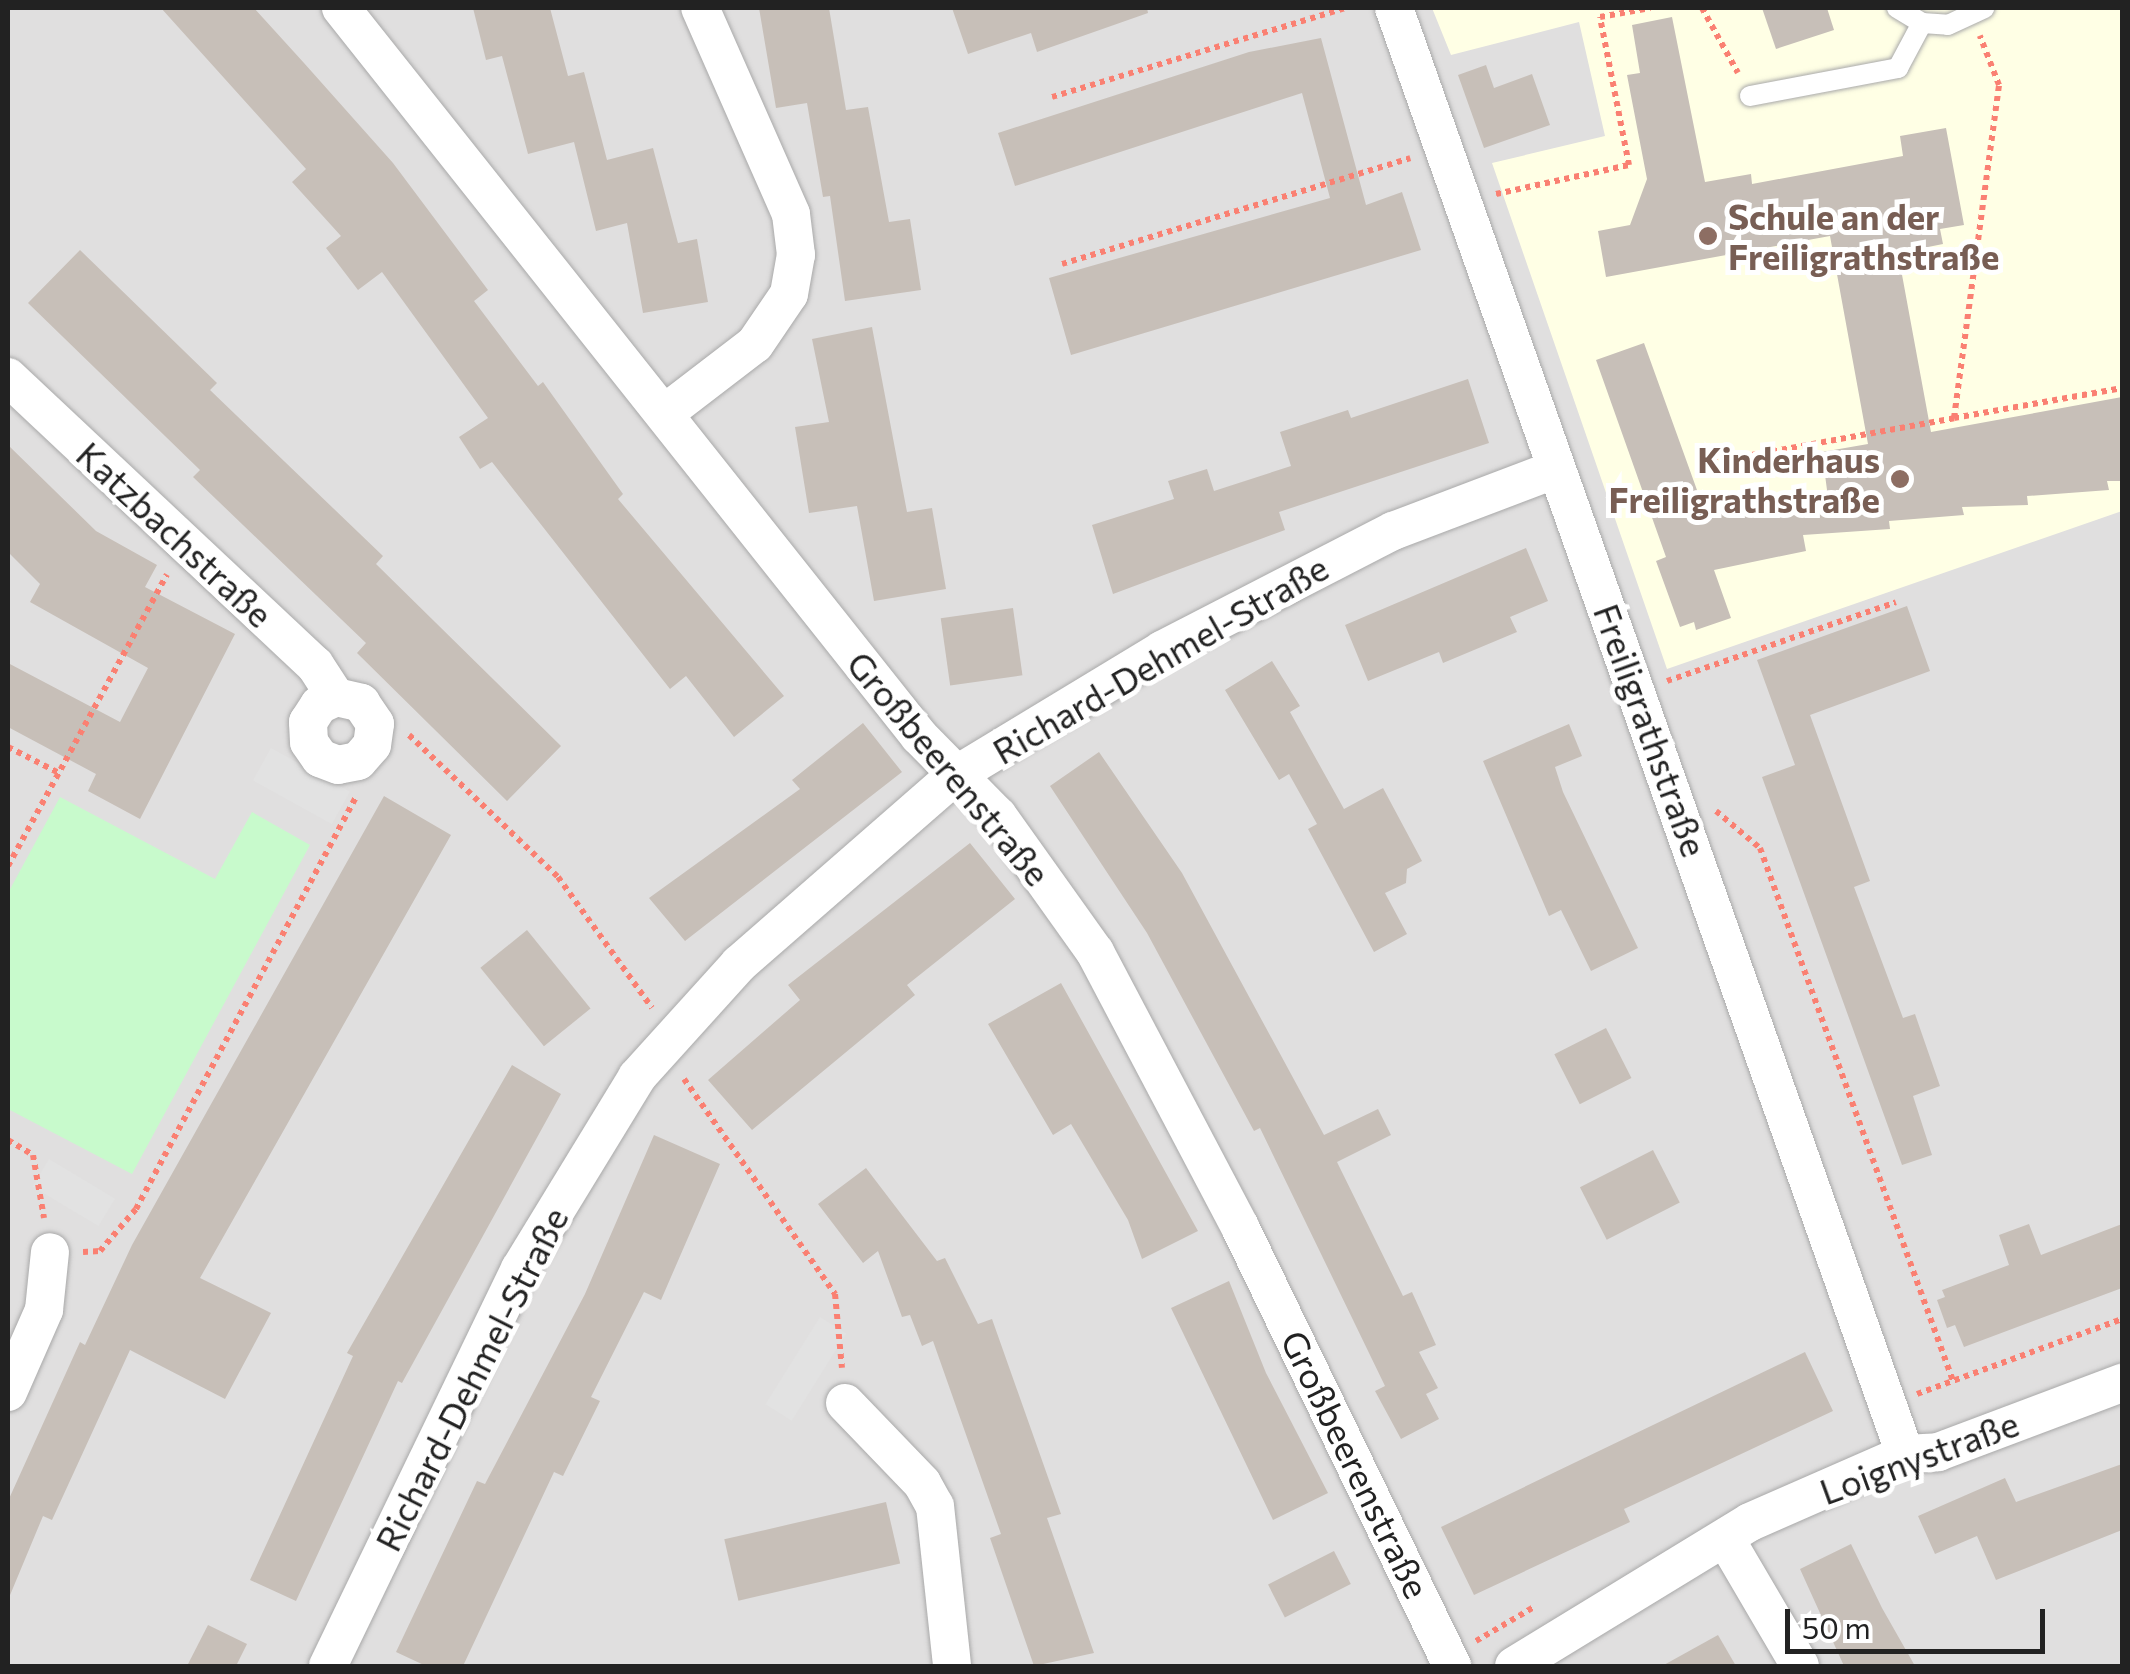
<!DOCTYPE html>
<html>
<head>
<meta charset="utf-8">
<style>
  body { margin:0 }
  #map { position:relative; width:2130px; height:1674px; overflow:hidden; background:#f2efe9; font-family:Commissioner,sans-serif }
  div>[style] { position:absolute }
  [style*='--x'] { left:calc(var(--x)*1px); top:calc(var(--y)*1px); width:calc(var(--w)*1px); rotate:calc(var(--a)*1deg) }
  .residential>* { inset:0; background:#e0dfdf; transform-origin:0 0 }
  .education>* { inset:0; background:#ffffe5 }
  .park>* { inset:0; background:#c8facc }
  .parking>* { inset:0; background:#e2e2e2; transform-origin:0 0 }
  .building>* { inset:0; background:#c7bfb8; transform-origin:0 0 }
  .path>* { height:6px; margin-top:-3px; transform-origin:0; background:repeating-linear-gradient(90deg,#fa8072 0 5px,transparent 0 10px) }
  .roads { filter:drop-shadow(0 0 2px #a9a9a9) drop-shadow(0 0 2px #a9a9a9) }
  .service>* { height:20px; margin:-10px; padding:0 10px; transform-origin:10px; border-radius:10px; background:#fff }
  .minor>* { height:38px; margin:-19px; padding:0 19px; transform-origin:19px; border-radius:19px; background:#fff }
  .dots>* { width:28px; height:28px; translate:-50% -50%; box-sizing:border-box; border:5px solid #fff; border-radius:50% }
  span { translate:-50% -50%; white-space:nowrap; text-align:center; line-height:1.15; -webkit-text-stroke:10px #fff; paint-order:stroke }
  .education-label { font-size:35px; color:#785e54; font-weight:700 }
  .left { translate:0 -50%; text-align:left }
  .right { translate:-100% -50%; text-align:right }
  .street-label { font-size:35px; color:#222 }
  .frame { position:absolute; inset:0; border:10px solid #222; pointer-events:none }
  .scale { position:absolute; left:1785px; top:1609px; width:260px; height:45px; box-sizing:border-box; border:5px solid #222; border-top:0; padding-left:12px; font-size:30px; line-height:35px; white-space:nowrap; color:#222; -webkit-text-stroke:8px #fff; paint-order:stroke }
</style>
</head>
<body>
<div id="map">
  <div class="residential">
    <div style="left:8px;top:8px;width:2114px;height:1658px"></div>
  </div>
  <div class="education">
    <div style="clip-path:polygon(1432px 8px,2122px 8px,2122px 511px,1667px 669px,1492px 163px,1605px 136px,1579px 22px,1451px 55px)"></div>
  </div>
  <div class="park">
    <div style="clip-path:polygon(60px 797px,215px 879px,252px 812px,310px 845px,132px 1174px,8px 1109px,8px 893px)"></div>
  </div>
  <div class="parking">
    <div style="left:271px;top:748px;width:90px;height:37px;rotate:29deg"></div>
    <div style="left:49px;top:1159px;width:77px;height:32px;rotate:31deg"></div>
    <div style="left:820px;top:1317px;width:31px;height:103px;rotate:32deg"></div>
  </div>
  <div class="building">
    <div style="clip-path:polygon(161px 8px,254px 8px,304px 63px,393px 163px,488px 290px,474px 301px,538px 386px,543px 382px,623px 494px,618px 499px,784px 696px,734px 737px,686px 676px,670px 689px,492px 462px,480px 469px,459px 437px,488px 418px,382px 272px,358px 290px,326px 248px,341px 236px,292px 182px,306px 169px)"></div>
    <div style="clip-path:polygon(473px 8px,550px 8px,568px 76px,584px 72px,607px 160px,653px 148px,678px 243px,697px 239px,708px 302px,643px 313px,627px 223px,596px 231px,574px 142px,528px 154px,502px 56px,486px 60px)"></div>
    <div style="clip-path:polygon(759px 8px,829px 8px,846px 110px,868px 107px,889px 222px,910px 219px,921px 290px,845px 301px,830px 196px,823px 197px,807px 103px,776px 108px)"></div>
    <div style="clip-path:polygon(952px 8px,1147px 8px,1148px 13px,1037px 52px,1031px 33px,968px 54px)"></div>
    <div style="clip-path:polygon(1762px 8px,1827px 8px,1834px 30px,1776px 49px)"></div>
    <div style="clip-path:polygon(1672px 17px,1705px 182px,1751px 174px,1752px 184px,1903px 156px,1900px 136px,1946px 128px,1964px 225px,1940px 229px,1943px 244px,1898px 253px,1931px 432px,2122px 397px,2122px 481px,2107px 481px,2109px 490px,2027px 496px,2028px 505px,1962px 507px,1964px 515px,1889px 521px,1890px 529px,1803px 535px,1806px 551px,1714px 570px,1731px 618px,1696px 630px,1694px 622px,1680px 627px,1656px 561px,1666px 557px,1596px 360px,1644px 343px,1706px 515px,1827px 490px,1822px 452px,1868px 444px,1830px 236px,1606px 277px,1598px 231px,1630px 225px,1647px 179px,1627px 75px,1640px 73px,1632px 25px)"></div>
    <div style="clip-path:polygon(1321px 38px,1366px 205px,1402px 192px,1421px 250px,1071px 355px,1049px 278px,1330px 198px,1302px 93px,1015px 186px,998px 133px,1249px 52px)"></div>
    <div style="clip-path:polygon(1486px 65px,1494px 88px,1532px 74px,1550px 125px,1484px 148px,1458px 75px)"></div>
    <div style="clip-path:polygon(80px 250px,217px 383px,210px 390px,383px 556px,376px 564px,561px 746px,507px 801px,357px 653px,366px 643px,193px 477px,200px 470px,28px 303px)"></div>
    <div style="clip-path:polygon(872px 327px,907px 512px,932px 508px,946px 589px,874px 601px,857px 506px,809px 513px,795px 427px,829px 422px,812px 339px)"></div>
    <div style="clip-path:polygon(1468px 379px,1489px 443px,1279px 512px,1285px 530px,1113px 594px,1092px 525px,1174px 499px,1168px 481px,1207px 469px,1214px 491px,1291px 466px,1280px 432px,1348px 410px,1351px 418px)"></div>
    <div style="clip-path:polygon(8px 445px,96px 531px,157px 565px,145px 587px,235px 634px,140px 819px,88px 791px,96px 774px,8px 727px,8px 663px,120px 722px,148px 668px,30px 602px,40px 584px,8px 552px)"></div>
    <div style="clip-path:polygon(1526px 548px,1548px 601px,1510px 617px,1517px 632px,1443px 663px,1439px 652px,1368px 681px,1345px 625px)"></div>
    <div style="clip-path:polygon(1907px 606px,1930px 671px,1810px 715px,1870px 881px,1854px 887px,1903px 1018px,1915px 1014px,1940px 1086px,1913px 1096px,1932px 1155px,1902px 1165px,1762px 777px,1795px 765px,1757px 660px)"></div>
    <div style="left:1013px;top:608px;width:68px;height:73px;rotate:82deg"></div>
    <div style="clip-path:polygon(1272px 661px,1300px 706px,1290px 712px,1344px 809px,1383px 788px,1422px 861px,1407px 869px,1406px 883px,1385px 893px,1407px 934px,1374px 952px,1308px 829px,1317px 824px,1289px 774px,1279px 780px,1225px 690px)"></div>
    <div style="clip-path:polygon(863px 723px,902px 772px,685px 941px,649px 898px,800px 789px,792px 780px)"></div>
    <div style="clip-path:polygon(1569px 724px,1582px 756px,1555px 767px,1563px 792px,1638px 948px,1591px 971px,1561px 910px,1549px 916px,1483px 761px)"></div>
    <div style="clip-path:polygon(1099px 752px,1182px 873px,1324px 1135px,1378px 1109px,1391px 1135px,1337px 1162px,1403px 1296px,1412px 1292px,1436px 1345px,1419px 1352px,1438px 1388px,1426px 1394px,1439px 1419px,1401px 1439px,1375px 1391px,1385px 1386px,1260px 1128px,1254px 1131px,1147px 933px,1050px 786px)"></div>
    <div style="clip-path:polygon(384px 796px,451px 835px,200px 1278px,271px 1313px,225px 1399px,130px 1350px,52px 1520px,43px 1516px,8px 1600px,8px 1501px,80px 1342px,85px 1345px,132px 1245px)"></div>
    <div style="clip-path:polygon(970px 843px,1015px 899px,907px 985px,915px 995px,752px 1130px,708px 1080px,800px 1000px,788px 985px)"></div>
    <div style="left:527px;top:930px;width:101px;height:60px;rotate:51deg"></div>
    <div style="clip-path:polygon(1061px 983px,1198px 1231px,1142px 1259px,1128px 1220px,1071px 1124px,1053px 1135px,988px 1024px)"></div>
    <div style="left:1606px;top:1028px;width:56px;height:58px;rotate:63deg"></div>
    <div style="clip-path:polygon(512px 1065px,561px 1094px,402px 1383px,398px 1381px,296px 1601px,250px 1580px,353px 1356px,347px 1353px)"></div>
    <div style="clip-path:polygon(654px 1135px,720px 1164px,661px 1300px,644px 1292px,591px 1397px,600px 1401px,563px 1476px,554px 1472px,463px 1666px,426px 1666px,396px 1652px,477px 1481px,485px 1484px,585px 1294px)"></div>
    <div style="left:1653px;top:1150px;width:59px;height:82px;rotate:63deg"></div>
    <div style="clip-path:polygon(866px 1168px,937px 1261px,945px 1258px,978px 1324px,992px 1319px,1061px 1514px,1047px 1518px,1094px 1653px,1034px 1666px,990px 1538px,1001px 1534px,933px 1341px,922px 1346px,910px 1315px,902px 1317px,878px 1251px,863px 1263px,818px 1204px)"></div>
    <div style="clip-path:polygon(2029px 1224px,2041px 1255px,2122px 1224px,2122px 1288px,1964px 1347px,1955px 1325px,1947px 1328px,1937px 1300px,1945px 1297px,1942px 1290px,2009px 1265px,1999px 1235px)"></div>
    <div style="clip-path:polygon(1229px 1281px,1266px 1373px,1328px 1493px,1273px 1520px,1171px 1308px)"></div>
    <div style="clip-path:polygon(1805px 1352px,1833px 1411px,1624px 1509px,1630px 1522px,1474px 1595px,1441px 1527px)"></div>
    <div style="clip-path:polygon(2122px 1464px,2122px 1530px,1996px 1580px,1977px 1536px,1935px 1554px,1918px 1516px,2005px 1478px,2016px 1502px)"></div>
    <div style="left:886px;top:1502px;width:63px;height:166px;rotate:77deg"></div>
    <div style="clip-path:polygon(1851px 1544px,1882px 1608px,1915px 1666px,1844px 1666px,1800px 1569px)"></div>
    <div style="left:1334px;top:1551px;width:37px;height:74px;rotate:63deg"></div>
    <div style="clip-path:polygon(208px 1625px,247px 1644px,236px 1666px,187px 1666px)"></div>
    <div style="clip-path:polygon(1718px 1635px,1736px 1666px,1662px 1666px)"></div>
  </div>
  <div class="path">
    <div style="--x:1702;--y:8;--w:74;--a:61"></div>
    <div style="--x:1052;--y:97;--w:306;--a:-16.9"></div>
    <div style="--x:1496;--y:194;--w:136;--a:-12.3"></div>
    <div style="--x:1629;--y:165;--w:151;--a:-101.1"></div>
    <div style="--x:1600;--y:17;--w:51;--a:-10.2"></div>
    <div style="--x:1062;--y:264;--w:364;--a:-16.9"></div>
    <div style="--x:1954;--y:418;--w:171;--a:-10.1"></div>
    <div style="--x:1713;--y:462;--w:245;--a:-10.3"></div>
    <div style="--x:1954;--y:418;--w:336;--a:-82.3"></div>
    <div style="--x:1999;--y:85;--w:53;--a:-111.2"></div>
    <div style="--x:1667;--y:681;--w:242;--a:-19"></div>
    <div style="--x:409;--y:735;--w:206;--a:43.6"></div>
    <div style="--x:558;--y:877;--w:161;--a:54.3"></div>
    <div style="--x:8;--y:747;--w:57;--a:27"></div>
    <div style="--x:1716;--y:811;--w:57;--a:40.1"></div>
    <div style="--x:1760;--y:848;--w:567;--a:70.09"></div>
    <div style="--x:8;--y:866;--w:332;--a:-61.4"></div>
    <div style="--x:684;--y:1079;--w:263;--a:54.9"></div>
    <div style="--x:835;--y:1294;--w:74;--a:84.6"></div>
    <div style="--x:8;--y:1140;--w:29;--a:31"></div>
    <div style="--x:33;--y:1155;--w:64;--a:80.1"></div>
    <div style="--x:83;--y:1252;--w:17;--a:-3"></div>
    <div style="--x:100;--y:1251;--w:55;--a:-49.4"></div>
    <div style="--x:136;--y:1209;--w:469;--a:-61.9"></div>
    <div style="--x:1917;--y:1394;--w:218;--a:-20.1"></div>
    <div style="--x:1476;--y:1641;--w:67;--a:-30.4"></div>
  </div>
  <div class="roads">
    <div class="service">
      <div style="--x:1897;--y:8;--w:29;--a:31"></div>
      <div style="--x:1922;--y:23;--w:26;--a:4"></div>
      <div style="--x:1948;--y:25;--w:40;--a:-25"></div>
      <div style="--x:1750;--y:96;--w:151;--a:-10.7"></div>
      <div style="--x:1898;--y:68;--w:51;--a:-61.9"></div>
    </div>
    <div class="minor">
      <div style="--x:341;--y:8;--w:930;--a:51.55"></div>
      <div style="--x:919;--y:736;--w:112;--a:45.4"></div>
      <div style="--x:998;--y:816;--w:167;--a:54.5"></div>
      <div style="--x:1095;--y:952;--w:311;--a:62.2"></div>
      <div style="--x:1240;--y:1227;--w:488;--a:64.2"></div>
      <div style="--x:1394;--y:8;--w:1534;--a:70.54"></div>
      <div style="--x:8;--y:377;--w:421;--a:43.2"></div>
      <div style="--x:315;--y:665;--w:38;--a:57"></div>
      <div style="--x:336;--y:697;--w:26;--a:13"></div>
      <div style="--x:361;--y:703;--w:25;--a:56"></div>
      <div style="--x:375;--y:724;--w:21;--a:98"></div>
      <div style="--x:372;--y:745;--w:21;--a:131"></div>
      <div style="--x:358;--y:761;--w:20;--a:169"></div>
      <div style="--x:338;--y:765;--w:19;--a:-159"></div>
      <div style="--x:320;--y:758;--w:19;--a:-125"></div>
      <div style="--x:309;--y:742;--w:20;--a:-93"></div>
      <div style="--x:308;--y:722;--w:20;--a:-57"></div>
      <div style="--x:319;--y:705;--w:19;--a:-25"></div>
      <div style="--x:665;--y:413;--w:113;--a:-37.5"></div>
      <div style="--x:755;--y:344;--w:60;--a:-55.8"></div>
      <div style="--x:789;--y:294;--w:40;--a:-80"></div>
      <div style="--x:796;--y:255;--w:41;--a:-97"></div>
      <div style="--x:791;--y:214;--w:225;--a:-113.8"></div>
      <div style="--x:8;--y:1392;--w:90;--a:-66.3"></div>
      <div style="--x:44;--y:1310;--w:58;--a:-84.1"></div>
      <div style="--x:845;--y:1403;--w:111;--a:46.1"></div>
      <div style="--x:922;--y:1483;--w:26;--a:61"></div>
      <div style="--x:935;--y:1506;--w:161;--a:83.9"></div>
      <div style="--x:1725;--y:1538;--w:148;--a:59.6"></div>
      <div style="--x:328;--y:1666;--w:441;--a:-64.2"></div>
      <div style="--x:520;--y:1269;--w:225;--a:-58.6"></div>
      <div style="--x:637;--y:1077;--w:152;--a:-47.9"></div>
      <div style="--x:739;--y:964;--w:288;--a:-41.1"></div>
      <div style="--x:956;--y:775;--w:241;--a:-31.2"></div>
      <div style="--x:1162;--y:650;--w:260;--a:-27.3"></div>
      <div style="--x:1393;--y:531;--w:174;--a:-20.8"></div>
      <div style="--x:1514;--y:1666;--w:276;--a:-31.4"></div>
      <div style="--x:1750;--y:1522;--w:169;--a:-23.7"></div>
      <div style="--x:1905;--y:1454;--w:33;--a:-3"></div>
      <div style="--x:1938;--y:1452;--w:197;--a:-20.6"></div>
    </div>
  </div>
  <div class="dots">
    <div style="left:1708px;top:236px;background:#8d6e63"></div>
    <div style="left:1900px;top:479px;background:#8d6e63"></div>
  </div>
  <div class="education-label">
    <span class="left" style="left:1728px;top:236px">Schule an der<br>Freiligrathstraße</span>
    <span class="right" style="left:1880px;top:479px">Kinderhaus<br>Freiligrathstraße</span>
  </div>
  <div class="street-label">
    <span style="left:175px;top:534px;rotate:43deg">Katzbachstraße</span>
    <span style="left:1160px;top:659px;rotate:-30deg">Richard-Dehmel-Straße</span>
    <span style="left:1651px;top:730px;rotate:70deg">Freiligrathstraße</span>
    <span style="left:949px;top:768px;rotate:50deg">Großbeerenstraße</span>
    <span style="left:471px;top:1379px;rotate:-63deg">Richard-Dehmel-Straße</span>
    <span style="left:1919px;top:1457px;rotate:-20deg">Loignystraße</span>
    <span style="left:1356px;top:1464px;rotate:64deg">Großbeerenstraße</span>
  </div>
  <div class="frame"></div>
  <div class="scale">50 m</div>
</div>
</body>
</html>
